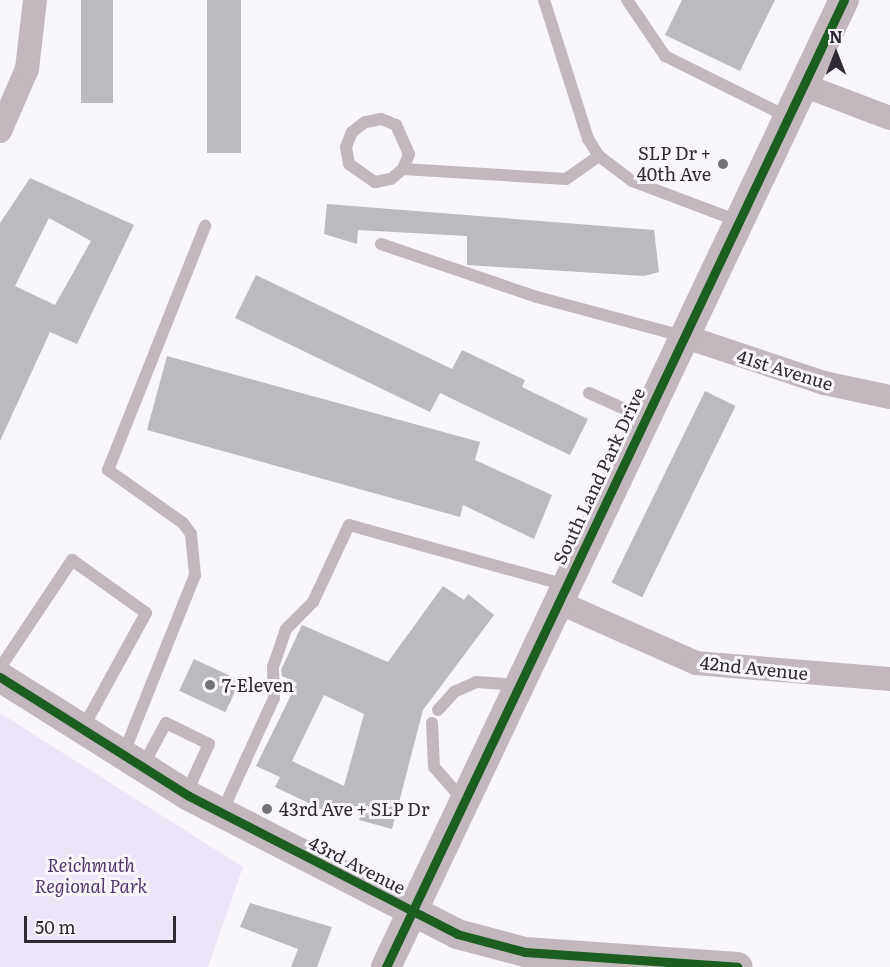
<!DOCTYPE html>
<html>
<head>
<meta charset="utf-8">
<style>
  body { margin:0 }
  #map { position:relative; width:890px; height:967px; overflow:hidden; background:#f8f6fa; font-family:Literata,serif }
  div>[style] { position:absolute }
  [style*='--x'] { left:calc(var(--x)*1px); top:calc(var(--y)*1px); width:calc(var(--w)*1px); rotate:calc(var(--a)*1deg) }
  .green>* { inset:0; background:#ede4f7 }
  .building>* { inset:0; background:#bcb9bf; transform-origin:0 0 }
  .service>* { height:12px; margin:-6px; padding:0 6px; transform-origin:6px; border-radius:6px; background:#c2b7bd }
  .minor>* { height:24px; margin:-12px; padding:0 12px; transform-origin:12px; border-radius:12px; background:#c2b7bd }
  .tertiary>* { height:30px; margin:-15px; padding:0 15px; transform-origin:15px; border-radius:15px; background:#c2b7bd }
  .cycleway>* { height:9px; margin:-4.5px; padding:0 4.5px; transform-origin:4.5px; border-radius:4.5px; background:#1b5e20 }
  .dots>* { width:16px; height:16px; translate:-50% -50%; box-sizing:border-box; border:3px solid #f8f5fb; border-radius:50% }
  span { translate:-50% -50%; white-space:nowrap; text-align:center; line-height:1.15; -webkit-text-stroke:6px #f8f5fb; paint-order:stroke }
  .poi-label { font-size:18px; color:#2f2a34 }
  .right { translate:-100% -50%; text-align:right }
  .left { translate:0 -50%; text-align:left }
  .street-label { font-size:18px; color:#2f2a34 }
  .park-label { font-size:18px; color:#53386d; font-style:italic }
  .north { position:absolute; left:806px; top:24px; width:60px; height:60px; -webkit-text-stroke:4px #f8f5fb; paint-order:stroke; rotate:0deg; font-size:16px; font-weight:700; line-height:24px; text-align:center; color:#2f2a34 }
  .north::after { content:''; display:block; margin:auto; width:21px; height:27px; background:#2f2a34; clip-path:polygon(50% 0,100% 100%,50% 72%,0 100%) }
  .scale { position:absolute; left:24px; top:916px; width:152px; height:27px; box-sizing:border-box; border:3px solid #2f2a34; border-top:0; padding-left:8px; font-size:18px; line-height:21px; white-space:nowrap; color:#2f2a34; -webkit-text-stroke:4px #f8f5fb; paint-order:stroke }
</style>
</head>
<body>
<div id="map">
  <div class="green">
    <div style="clip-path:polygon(0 713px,243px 867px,208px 967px,0 967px)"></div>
  </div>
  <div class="building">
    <div style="left:81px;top:0;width:32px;height:103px"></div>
    <div style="left:207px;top:0;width:34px;height:153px"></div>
    <div style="clip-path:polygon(682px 0,775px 0,740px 71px,665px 35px)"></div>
    <div style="clip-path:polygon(evenodd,30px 178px,134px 225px,77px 344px,50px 332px,0 441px,0 223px,30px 178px,49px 218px,91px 241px,55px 305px,15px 286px,49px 218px)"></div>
    <div style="clip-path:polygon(327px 204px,654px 230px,659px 272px,644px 276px,467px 265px,467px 236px,358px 230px,357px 244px,324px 234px)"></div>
    <div style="clip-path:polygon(256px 275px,452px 369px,462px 350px,525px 380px,522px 387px,588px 419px,570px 455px,440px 393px,430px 412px,235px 318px)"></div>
    <div style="clip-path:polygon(167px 356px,480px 442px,475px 460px,552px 495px,534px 539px,463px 505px,460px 517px,147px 430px)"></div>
    <div style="left:705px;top:391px;width:34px;height:213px;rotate:26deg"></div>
    <div style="clip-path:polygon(evenodd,443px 586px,464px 600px,468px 594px,494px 615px,423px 710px,392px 829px,359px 820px,362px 812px,327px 802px,323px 810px,275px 787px,280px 777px,256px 766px,297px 683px,282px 676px,281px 670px,302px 625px,388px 662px,443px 586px,324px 695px,364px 714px,344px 786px,292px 761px,324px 695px)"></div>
    <div style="left:194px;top:659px;width:51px;height:35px;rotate:25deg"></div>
    <div style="clip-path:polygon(250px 903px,332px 927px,317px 967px,291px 967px,298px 949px,240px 927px)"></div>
  </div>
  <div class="service">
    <div style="--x:544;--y:0;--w:146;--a:72.4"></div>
    <div style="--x:588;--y:139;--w:20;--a:57"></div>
    <div style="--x:599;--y:156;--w:41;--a:37.1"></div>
    <div style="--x:632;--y:181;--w:113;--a:20.7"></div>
    <div style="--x:627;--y:0;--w:68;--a:55.8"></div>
    <div style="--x:665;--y:56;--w:137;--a:26.4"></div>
    <div style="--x:403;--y:169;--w:16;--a:-68"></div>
    <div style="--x:409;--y:154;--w:32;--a:-114"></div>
    <div style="--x:396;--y:125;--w:16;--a:-158"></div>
    <div style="--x:381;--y:119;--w:16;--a:169"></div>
    <div style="--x:365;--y:122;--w:16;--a:142"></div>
    <div style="--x:352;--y:132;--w:16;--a:112"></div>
    <div style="--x:346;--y:147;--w:17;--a:80"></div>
    <div style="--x:349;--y:164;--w:32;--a:35"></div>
    <div style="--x:375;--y:182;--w:16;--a:-11"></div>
    <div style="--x:391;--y:179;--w:16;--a:-40"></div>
    <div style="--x:403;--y:169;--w:163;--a:3.5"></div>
    <div style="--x:566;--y:179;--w:40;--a:-34.9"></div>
    <div style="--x:381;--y:244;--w:165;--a:18.8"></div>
    <div style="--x:537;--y:297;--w:151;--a:15"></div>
    <div style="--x:589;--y:393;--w:61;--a:24.1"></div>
    <div style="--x:0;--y:668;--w:130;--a:-56.3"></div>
    <div style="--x:72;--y:560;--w:91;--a:35.6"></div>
    <div style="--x:146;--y:613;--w:131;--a:118.7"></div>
    <div style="--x:438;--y:710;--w:24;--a:-48"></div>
    <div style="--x:454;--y:692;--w:24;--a:-24"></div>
    <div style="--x:476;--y:682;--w:43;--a:4"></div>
    <div style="--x:432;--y:723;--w:44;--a:87.4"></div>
    <div style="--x:434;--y:767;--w:44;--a:48.7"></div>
    <div style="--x:123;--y:755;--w:194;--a:-68.2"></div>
    <div style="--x:195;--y:575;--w:41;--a:-95.6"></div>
    <div style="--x:191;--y:534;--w:14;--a:-126"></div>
    <div style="--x:183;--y:523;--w:92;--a:-144.8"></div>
    <div style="--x:108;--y:470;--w:263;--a:-68.3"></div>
    <div style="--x:142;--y:767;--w:50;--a:-61.4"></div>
    <div style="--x:166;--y:723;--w:48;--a:26"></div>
    <div style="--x:209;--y:744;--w:55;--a:114.7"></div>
    <div style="--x:222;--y:812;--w:125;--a:-65.5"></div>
    <div style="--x:274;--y:698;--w:31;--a:-92"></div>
    <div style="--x:273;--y:667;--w:40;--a:-71.1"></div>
    <div style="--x:286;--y:629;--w:38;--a:-45"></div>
    <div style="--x:313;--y:602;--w:85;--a:-64.9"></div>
    <div style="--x:349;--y:525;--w:225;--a:15.5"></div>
  </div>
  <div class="minor">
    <div style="--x:803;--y:85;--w:93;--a:20.8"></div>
    <div style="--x:0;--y:131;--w:68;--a:-66.5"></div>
    <div style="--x:27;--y:69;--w:69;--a:-83.4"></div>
    <div style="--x:683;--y:336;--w:149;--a:18.4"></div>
    <div style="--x:824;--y:383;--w:67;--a:12"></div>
    <div style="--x:558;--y:602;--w:151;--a:23.8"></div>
    <div style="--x:696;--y:663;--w:195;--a:4.7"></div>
  </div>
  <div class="tertiary">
    <div style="--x:0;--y:677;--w:223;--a:32.2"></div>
    <div style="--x:189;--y:796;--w:301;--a:27.2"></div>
    <div style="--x:457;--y:934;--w:70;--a:14.8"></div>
    <div style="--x:525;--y:952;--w:213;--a:4"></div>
    <div style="--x:386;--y:967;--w:1070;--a:-64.66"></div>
  </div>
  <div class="cycleway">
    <div style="--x:0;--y:677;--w:223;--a:32.2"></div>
    <div style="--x:189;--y:796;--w:301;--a:27.2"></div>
    <div style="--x:457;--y:934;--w:70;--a:14.8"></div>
    <div style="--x:525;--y:952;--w:213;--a:4"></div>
    <div style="--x:386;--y:967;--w:1070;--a:-64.66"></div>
  </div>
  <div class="dots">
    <div style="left:723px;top:164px;background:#757179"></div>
    <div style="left:210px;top:685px;background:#757179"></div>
    <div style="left:267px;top:809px;background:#757179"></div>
  </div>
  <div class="poi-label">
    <span class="right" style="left:711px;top:164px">SLP Dr +<br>40th Ave</span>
    <span class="left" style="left:222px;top:685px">7-Eleven</span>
    <span class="left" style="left:279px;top:809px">43rd Ave + SLP Dr</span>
  </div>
  <div class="street-label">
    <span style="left:785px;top:370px;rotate:17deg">41st Avenue</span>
    <span style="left:599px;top:476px;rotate:-65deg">South Land Park Drive</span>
    <span style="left:754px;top:668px;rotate:6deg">42nd Avenue</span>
    <span style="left:357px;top:865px;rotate:27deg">43rd Avenue</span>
  </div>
  <div class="park-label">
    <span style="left:91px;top:876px">Reichmuth<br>Regional Park</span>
  </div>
  <div class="north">N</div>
  <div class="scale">50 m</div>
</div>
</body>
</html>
